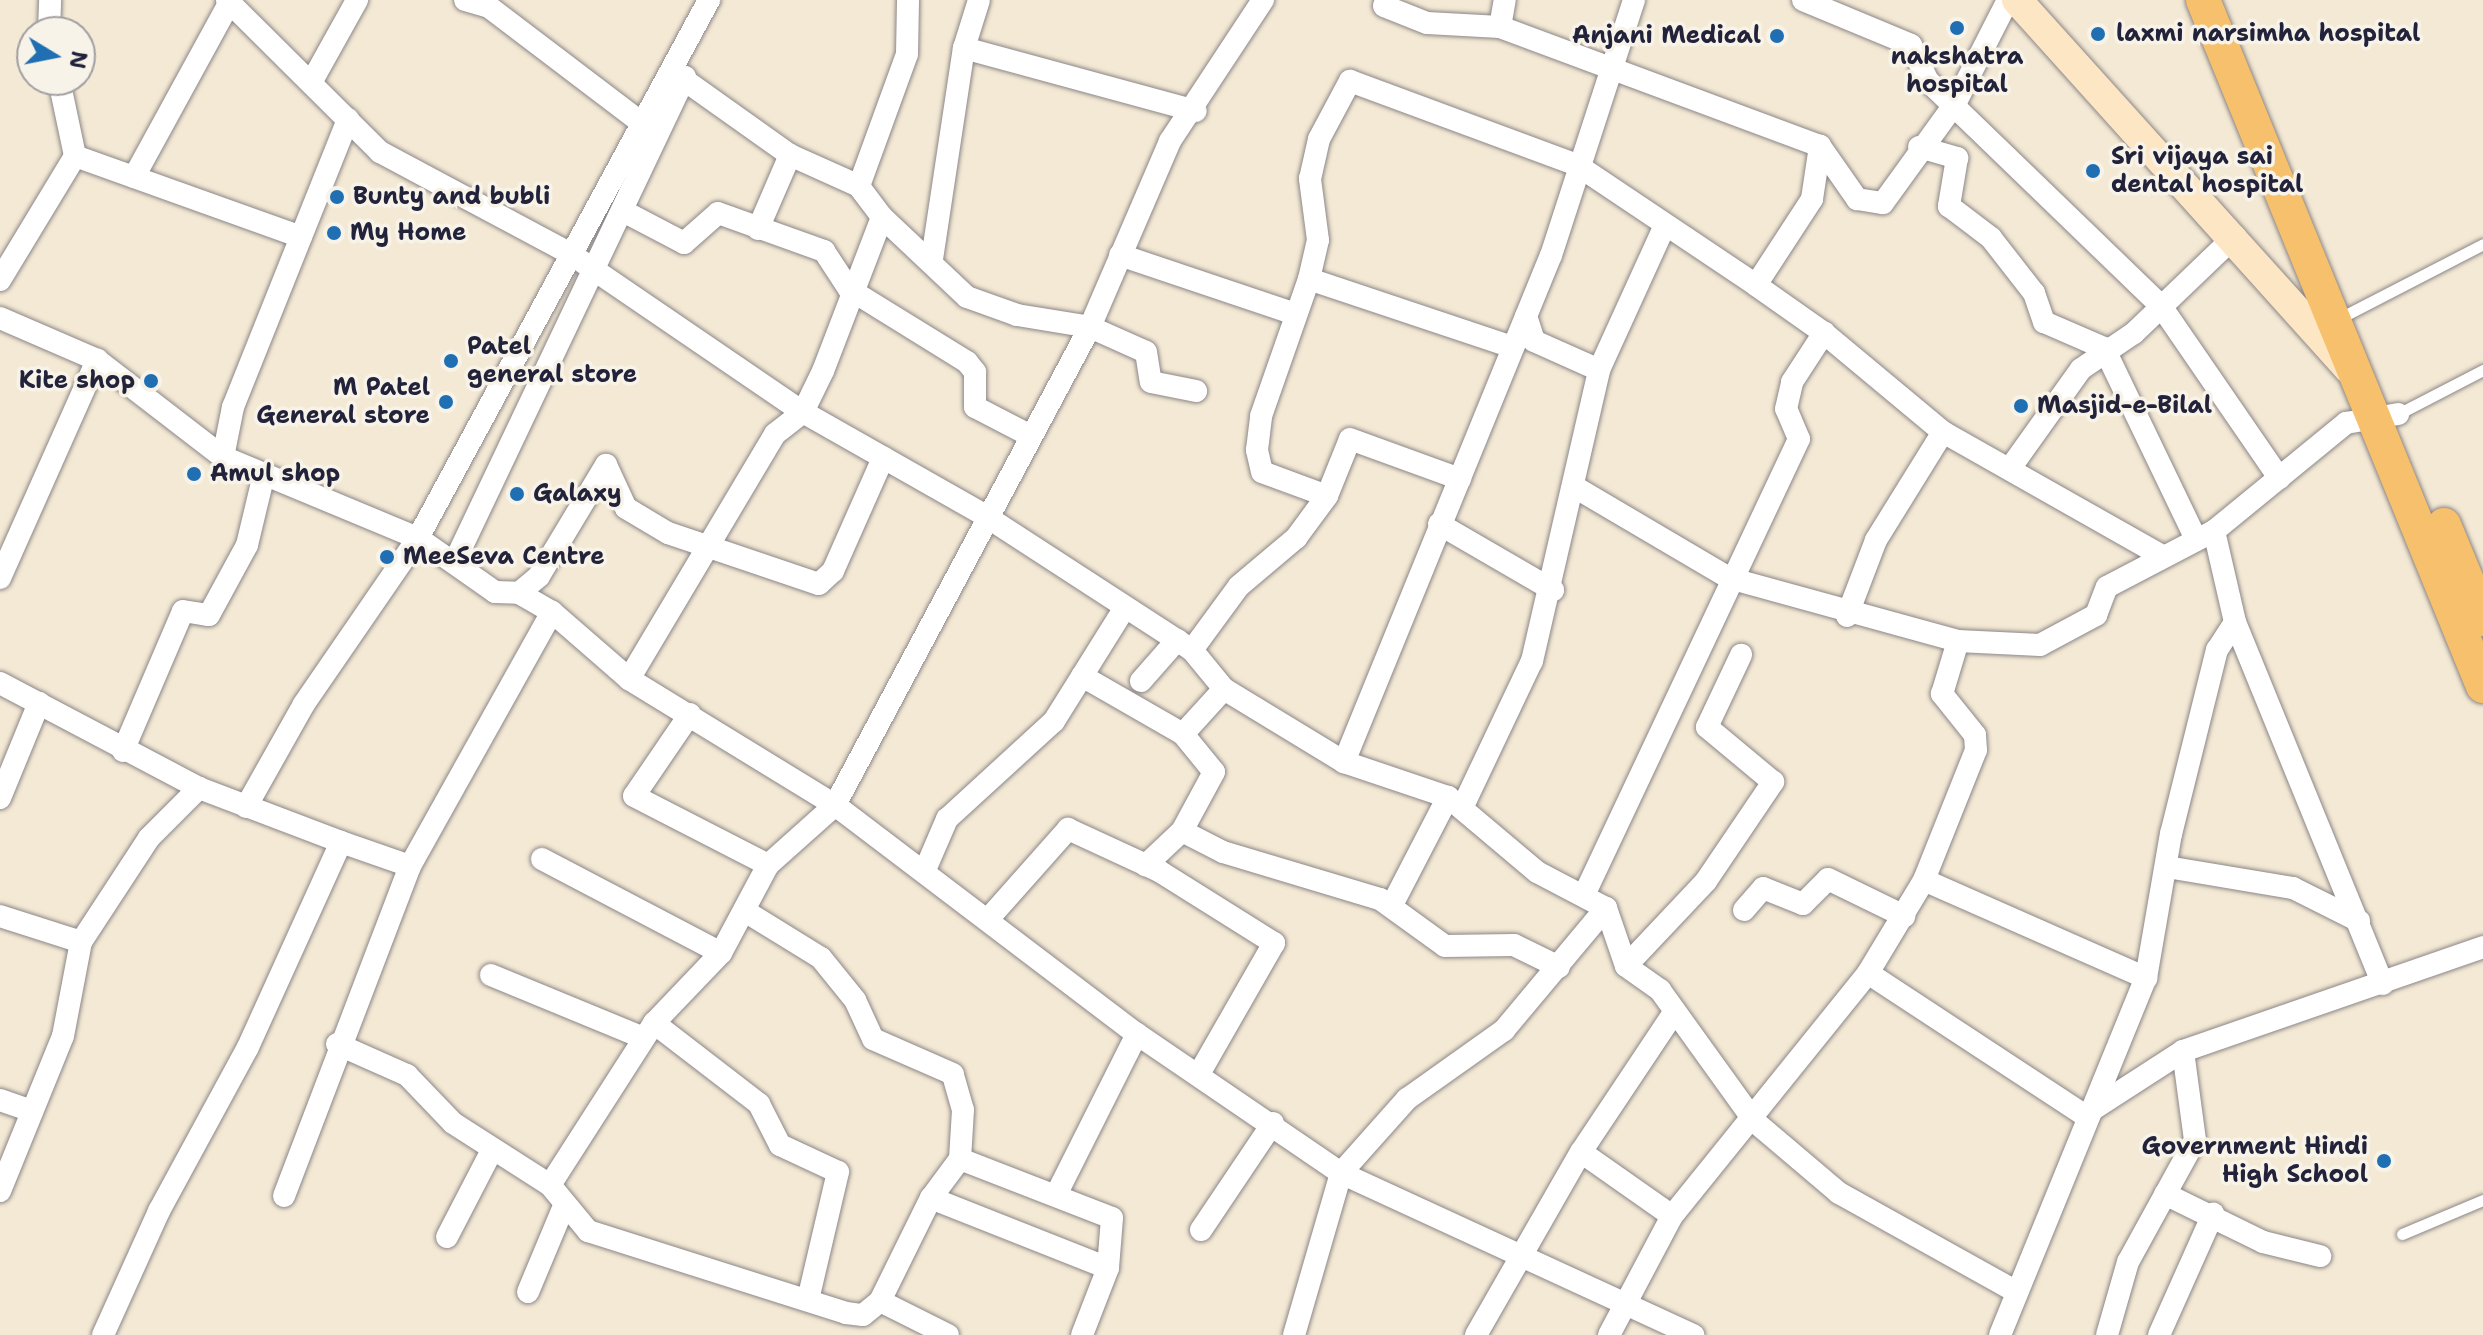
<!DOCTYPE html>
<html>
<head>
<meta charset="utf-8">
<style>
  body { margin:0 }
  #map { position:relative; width:2483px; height:1335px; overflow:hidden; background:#f4e9d4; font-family:"Shantell Sans",sans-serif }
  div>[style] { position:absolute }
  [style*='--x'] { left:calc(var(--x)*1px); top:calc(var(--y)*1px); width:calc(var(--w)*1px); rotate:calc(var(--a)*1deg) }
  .roads { filter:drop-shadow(0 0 2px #8b8688) drop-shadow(0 0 2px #8b8688) }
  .service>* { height:11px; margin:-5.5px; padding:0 5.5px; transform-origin:5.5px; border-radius:5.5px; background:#fff }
  .minor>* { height:22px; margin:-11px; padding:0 11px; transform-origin:11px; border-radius:11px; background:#fff }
  .secondary>* { height:30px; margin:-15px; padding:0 15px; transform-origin:15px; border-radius:15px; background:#fce6c4 }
  .primary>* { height:34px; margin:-17px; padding:0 17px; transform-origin:17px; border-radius:17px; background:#f7c06c }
  .dots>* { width:22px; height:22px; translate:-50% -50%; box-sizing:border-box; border:4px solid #f7f3e8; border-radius:50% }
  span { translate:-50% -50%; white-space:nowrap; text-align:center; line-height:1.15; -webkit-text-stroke:7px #f7f3e8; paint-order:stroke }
  .poi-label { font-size:24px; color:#22223b; font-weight:700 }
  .left { translate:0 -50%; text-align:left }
  .right { translate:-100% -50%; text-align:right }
  .north { position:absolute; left:16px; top:16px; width:80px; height:80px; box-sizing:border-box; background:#f7f3e8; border:2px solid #a29fa3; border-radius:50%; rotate:100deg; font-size:22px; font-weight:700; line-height:32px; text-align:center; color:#22223b }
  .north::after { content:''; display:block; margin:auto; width:28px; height:36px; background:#1f6fb2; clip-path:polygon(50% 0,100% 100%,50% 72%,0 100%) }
</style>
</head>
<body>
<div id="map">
  <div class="roads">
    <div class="service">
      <div style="--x:2336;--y:320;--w:165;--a:-27.3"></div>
      <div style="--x:2398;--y:414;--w:96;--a:-27.4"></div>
      <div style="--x:2402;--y:1234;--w:88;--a:-22.8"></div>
    </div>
    <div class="minor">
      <div style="--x:227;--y:0;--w:216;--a:44.8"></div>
      <div style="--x:380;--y:152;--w:217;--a:28.1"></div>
      <div style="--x:571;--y:254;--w:281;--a:34.3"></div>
      <div style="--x:803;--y:412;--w:208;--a:29.6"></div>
      <div style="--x:984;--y:515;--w:248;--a:33"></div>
      <div style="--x:1192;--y:650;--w:50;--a:50.6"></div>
      <div style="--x:1224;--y:689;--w:140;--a:31.3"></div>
      <div style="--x:465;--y:0;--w:25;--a:16"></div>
      <div style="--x:489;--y:7;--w:193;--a:37.2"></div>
      <div style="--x:1386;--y:0;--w:6;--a:108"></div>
      <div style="--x:1384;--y:6;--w:46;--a:21.6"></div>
      <div style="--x:1427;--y:23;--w:73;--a:3.1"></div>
      <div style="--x:1500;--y:27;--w:27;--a:-80"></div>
      <div style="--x:1634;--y:0;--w:268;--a:108"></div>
      <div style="--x:1551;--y:255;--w:548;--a:112.21"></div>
      <div style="--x:1344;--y:762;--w:110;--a:18.6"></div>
      <div style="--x:1448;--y:797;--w:116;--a:40.1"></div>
      <div style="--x:1537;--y:872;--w:78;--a:27.6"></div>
      <div style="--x:1606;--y:908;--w:61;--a:71"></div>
      <div style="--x:1626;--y:966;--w:42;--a:35.2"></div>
      <div style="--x:1660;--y:990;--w:161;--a:54.3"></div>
      <div style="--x:1754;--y:1121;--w:111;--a:40.3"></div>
      <div style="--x:1839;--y:1193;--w:201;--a:29.1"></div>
      <div style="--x:1803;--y:0;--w:117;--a:22.6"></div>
      <div style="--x:1911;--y:45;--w:38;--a:65"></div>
      <div style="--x:1927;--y:80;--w:325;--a:44"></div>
      <div style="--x:2161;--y:306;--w:209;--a:55.5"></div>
      <div style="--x:1500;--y:27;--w:341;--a:20.4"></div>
      <div style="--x:49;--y:32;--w:32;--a:-88"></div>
      <div style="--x:964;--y:48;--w:240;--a:15.2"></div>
      <div style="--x:59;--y:80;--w:78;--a:78.1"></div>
      <div style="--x:671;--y:80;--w:12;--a:-5"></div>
      <div style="--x:683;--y:79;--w:131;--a:35.4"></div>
      <div style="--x:790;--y:155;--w:76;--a:24.2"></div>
      <div style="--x:312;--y:81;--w:93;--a:-60.9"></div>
      <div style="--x:1919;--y:147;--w:40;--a:16"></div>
      <div style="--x:1957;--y:158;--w:49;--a:99.5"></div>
      <div style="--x:1949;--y:206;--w:53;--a:37.3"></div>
      <div style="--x:1991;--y:238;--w:70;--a:52"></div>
      <div style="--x:2034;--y:293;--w:31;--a:71"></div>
      <div style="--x:2044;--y:322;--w:65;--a:23.4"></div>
      <div style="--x:2104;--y:348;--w:212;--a:64.3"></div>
      <div style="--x:134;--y:177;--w:200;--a:-61.3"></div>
      <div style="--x:623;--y:211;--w:69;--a:27.7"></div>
      <div style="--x:684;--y:243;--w:45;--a:-41.4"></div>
      <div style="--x:718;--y:213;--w:113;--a:19.7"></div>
      <div style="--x:824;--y:251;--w:45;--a:56.7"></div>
      <div style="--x:849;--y:289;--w:139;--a:31.7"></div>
      <div style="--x:967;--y:362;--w:13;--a:51"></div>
      <div style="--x:975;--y:372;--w:35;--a:90"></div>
      <div style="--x:975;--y:407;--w:63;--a:27.4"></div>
      <div style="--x:882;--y:217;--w:117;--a:43.3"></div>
      <div style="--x:967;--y:297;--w:53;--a:19.8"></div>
      <div style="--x:1017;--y:315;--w:74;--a:9.3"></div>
      <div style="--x:1090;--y:327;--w:61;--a:24.1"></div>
      <div style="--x:1146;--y:352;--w:30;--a:81"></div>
      <div style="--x:1151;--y:382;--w:46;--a:11.3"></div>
      <div style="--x:758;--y:229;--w:81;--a:-66.6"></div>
      <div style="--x:1120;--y:255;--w:185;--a:18.6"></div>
      <div style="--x:932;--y:259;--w:213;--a:-81.4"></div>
      <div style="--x:964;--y:48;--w:50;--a:-72.6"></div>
      <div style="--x:1309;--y:279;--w:40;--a:-77"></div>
      <div style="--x:1318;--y:240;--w:62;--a:-97.5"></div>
      <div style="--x:1310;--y:179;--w:41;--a:-77.3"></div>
      <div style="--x:1319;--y:139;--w:66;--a:-61.9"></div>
      <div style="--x:1350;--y:81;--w:242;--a:20.3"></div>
      <div style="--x:1577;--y:165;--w:216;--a:33.8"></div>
      <div style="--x:0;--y:280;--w:145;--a:-58.8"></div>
      <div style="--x:75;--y:156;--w:240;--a:19.7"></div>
      <div style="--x:1526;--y:316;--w:26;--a:72"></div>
      <div style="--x:1534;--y:341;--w:71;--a:24"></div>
      <div style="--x:0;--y:318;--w:106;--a:23.4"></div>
      <div style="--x:97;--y:360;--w:159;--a:37.6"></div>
      <div style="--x:223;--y:457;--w:211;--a:22.6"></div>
      <div style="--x:418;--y:538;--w:94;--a:35"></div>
      <div style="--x:495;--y:592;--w:24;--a:2"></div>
      <div style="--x:519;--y:593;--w:38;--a:30"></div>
      <div style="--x:552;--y:612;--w:102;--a:41"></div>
      <div style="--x:629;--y:679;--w:241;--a:31.5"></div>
      <div style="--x:835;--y:805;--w:379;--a:37.2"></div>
      <div style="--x:1137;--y:1034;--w:247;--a:34.3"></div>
      <div style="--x:1341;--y:1173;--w:388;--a:24.7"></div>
      <div style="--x:1824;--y:333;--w:155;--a:39.8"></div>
      <div style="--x:1943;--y:432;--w:249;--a:29.5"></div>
      <div style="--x:223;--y:457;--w:51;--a:-78.7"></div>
      <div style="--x:233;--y:407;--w:310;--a:-68.2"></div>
      <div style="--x:2011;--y:467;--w:120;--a:-54.5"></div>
      <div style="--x:2081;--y:369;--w:64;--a:-34.2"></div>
      <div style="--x:2134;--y:333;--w:140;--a:-43.8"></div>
      <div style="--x:1573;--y:486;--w:181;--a:30.5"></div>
      <div style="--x:1729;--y:578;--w:238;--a:15.4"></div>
      <div style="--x:1958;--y:641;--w:82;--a:2.8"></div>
      <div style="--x:2040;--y:645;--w:64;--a:-28.2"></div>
      <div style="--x:2096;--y:615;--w:30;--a:-69"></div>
      <div style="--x:2107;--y:587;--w:121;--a:-27.6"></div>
      <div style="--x:2214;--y:531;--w:171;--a:-39.3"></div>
      <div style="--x:2346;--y:423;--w:53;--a:-9.8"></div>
      <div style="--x:1327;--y:496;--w:69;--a:-159.7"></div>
      <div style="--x:1262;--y:472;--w:23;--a:-103"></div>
      <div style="--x:1257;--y:450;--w:34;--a:-83"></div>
      <div style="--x:1261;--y:416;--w:145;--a:-70.7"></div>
      <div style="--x:1309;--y:279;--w:214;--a:18.5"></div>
      <div style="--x:1439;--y:524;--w:132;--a:30.1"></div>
      <div style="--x:2214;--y:531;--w:93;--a:77"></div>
      <div style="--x:2235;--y:622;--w:391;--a:67.8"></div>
      <div style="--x:455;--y:561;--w:536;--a:-64.58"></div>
      <div style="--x:0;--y:578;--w:239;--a:-66"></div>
      <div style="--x:519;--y:593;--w:26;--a:-40"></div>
      <div style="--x:539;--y:576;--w:130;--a:-58.9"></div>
      <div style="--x:606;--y:465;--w:47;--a:65.1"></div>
      <div style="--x:626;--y:508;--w:49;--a:30.8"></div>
      <div style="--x:668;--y:533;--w:159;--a:18.7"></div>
      <div style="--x:819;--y:584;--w:19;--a:-43"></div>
      <div style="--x:833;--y:571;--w:124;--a:-66.1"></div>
      <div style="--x:1847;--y:616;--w:81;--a:-69.1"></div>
      <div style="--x:1876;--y:540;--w:127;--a:-58.2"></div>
      <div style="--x:1192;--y:650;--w:79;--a:-53.7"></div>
      <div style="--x:1239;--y:586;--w:75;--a:-40.1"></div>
      <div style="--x:1296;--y:538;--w:52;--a:-53.6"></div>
      <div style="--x:1327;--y:496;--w:61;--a:-68"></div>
      <div style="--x:1350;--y:439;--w:117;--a:20"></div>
      <div style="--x:1082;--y:676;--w:116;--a:29.9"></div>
      <div style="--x:1183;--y:734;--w:49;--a:50.8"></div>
      <div style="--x:1214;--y:772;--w:67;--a:118.5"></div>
      <div style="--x:1182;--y:831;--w:50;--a:136.6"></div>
      <div style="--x:629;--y:679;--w:285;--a:-59.2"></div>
      <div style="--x:775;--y:434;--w:36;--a:-38"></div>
      <div style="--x:803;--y:412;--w:46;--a:-64"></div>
      <div style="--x:823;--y:371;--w:165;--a:-69"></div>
      <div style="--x:882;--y:217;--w:39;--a:-127"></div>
      <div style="--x:859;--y:186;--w:140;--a:-70"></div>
      <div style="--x:907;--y:54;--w:54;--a:-88.9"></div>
      <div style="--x:1141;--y:681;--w:55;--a:-48.7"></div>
      <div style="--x:0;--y:683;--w:225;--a:27.8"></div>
      <div style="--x:199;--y:788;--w:152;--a:20.8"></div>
      <div style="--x:341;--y:842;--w:227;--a:114.4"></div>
      <div style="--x:247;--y:1049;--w:184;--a:118.5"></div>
      <div style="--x:159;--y:1211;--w:136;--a:114.3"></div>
      <div style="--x:690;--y:714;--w:99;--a:124.3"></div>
      <div style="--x:634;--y:796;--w:151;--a:27.2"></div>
      <div style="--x:1183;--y:734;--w:61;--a:-47.7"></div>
      <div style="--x:123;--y:751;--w:152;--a:-66.8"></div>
      <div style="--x:183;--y:611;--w:26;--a:9"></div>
      <div style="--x:209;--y:615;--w:80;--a:-61.5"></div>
      <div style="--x:247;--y:545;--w:73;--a:-76.5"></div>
      <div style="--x:0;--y:798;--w:103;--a:-67.7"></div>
      <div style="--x:1463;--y:806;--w:161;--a:-64.6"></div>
      <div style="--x:1532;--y:661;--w:299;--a:-77"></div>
      <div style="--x:1599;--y:370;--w:159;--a:-65.5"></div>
      <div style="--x:246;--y:807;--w:118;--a:-60.6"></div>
      <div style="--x:304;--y:704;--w:201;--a:-55.5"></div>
      <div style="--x:418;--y:538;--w:612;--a:-61.59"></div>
      <div style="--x:1182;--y:831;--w:46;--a:27.1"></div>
      <div style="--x:1223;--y:852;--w:164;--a:16.7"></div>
      <div style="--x:1380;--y:899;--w:80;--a:35.9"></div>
      <div style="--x:1445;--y:946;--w:69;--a:-0.8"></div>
      <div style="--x:1514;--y:945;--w:50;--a:26.1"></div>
      <div style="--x:341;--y:842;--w:73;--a:19.2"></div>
      <div style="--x:542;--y:859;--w:202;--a:27.7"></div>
      <div style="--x:2167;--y:867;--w:128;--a:9.5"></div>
      <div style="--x:2293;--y:888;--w:74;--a:26.6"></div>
      <div style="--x:925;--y:870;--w:56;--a:-66.7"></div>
      <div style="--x:947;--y:819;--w:145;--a:-42.5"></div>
      <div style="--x:1054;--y:721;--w:132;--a:-58"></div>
      <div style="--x:1924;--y:880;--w:243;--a:23.8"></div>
      <div style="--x:1585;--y:893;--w:502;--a:-64.76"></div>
      <div style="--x:1799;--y:439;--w:33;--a:-113"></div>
      <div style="--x:1786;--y:409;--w:28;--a:-77"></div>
      <div style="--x:1792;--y:382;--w:59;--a:-56.9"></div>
      <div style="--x:1824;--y:333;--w:83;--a:-144.8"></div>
      <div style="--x:1756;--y:285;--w:103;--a:-56.9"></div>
      <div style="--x:1812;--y:199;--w:54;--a:-81.4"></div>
      <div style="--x:1820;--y:146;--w:65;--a:55.1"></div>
      <div style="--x:1857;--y:199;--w:26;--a:9"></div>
      <div style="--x:1883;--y:203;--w:125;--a:-54.1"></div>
      <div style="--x:1956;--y:102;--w:114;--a:-63"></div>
      <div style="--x:1392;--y:905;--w:122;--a:-62.6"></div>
      <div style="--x:1744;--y:910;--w:29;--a:-49"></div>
      <div style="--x:1763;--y:888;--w:43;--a:21.8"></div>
      <div style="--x:1803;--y:904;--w:35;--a:-45"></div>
      <div style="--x:1828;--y:879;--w:85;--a:26"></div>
      <div style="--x:0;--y:916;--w:85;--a:17.8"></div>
      <div style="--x:990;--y:917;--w:118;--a:-48.4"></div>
      <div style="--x:1068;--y:829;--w:100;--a:24.8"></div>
      <div style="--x:1159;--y:871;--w:136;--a:32.1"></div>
      <div style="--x:1274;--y:943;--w:149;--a:119.8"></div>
      <div style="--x:1626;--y:966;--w:117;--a:-46.7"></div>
      <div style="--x:1706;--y:881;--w:120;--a:-55.9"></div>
      <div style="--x:1773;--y:782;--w:86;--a:-140.2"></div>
      <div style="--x:1707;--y:727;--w:80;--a:-64.7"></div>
      <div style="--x:1868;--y:973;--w:109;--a:-58.9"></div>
      <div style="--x:1924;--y:880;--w:140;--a:-68.2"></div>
      <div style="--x:1976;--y:750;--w:15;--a:-94"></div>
      <div style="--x:1975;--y:735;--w:53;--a:-128.8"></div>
      <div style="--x:1942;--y:694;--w:55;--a:-73.2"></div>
      <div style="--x:491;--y:975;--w:165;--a:22.4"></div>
      <div style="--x:654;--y:1023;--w:133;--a:37.6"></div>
      <div style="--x:759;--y:1104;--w:46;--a:62.9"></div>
      <div style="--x:780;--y:1145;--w:64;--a:25"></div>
      <div style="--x:838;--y:1172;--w:127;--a:103.2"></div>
      <div style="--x:337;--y:1044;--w:77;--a:23.9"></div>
      <div style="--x:407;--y:1075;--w:66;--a:46.2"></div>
      <div style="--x:453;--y:1123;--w:115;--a:32.6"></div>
      <div style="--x:550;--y:1185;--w:193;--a:-57.3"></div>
      <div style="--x:654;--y:1023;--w:97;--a:-46.3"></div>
      <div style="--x:721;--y:953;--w:100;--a:-61.9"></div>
      <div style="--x:768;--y:865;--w:90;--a:-41.8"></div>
      <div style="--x:835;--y:805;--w:542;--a:-61.92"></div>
      <div style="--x:1090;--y:327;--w:202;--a:-66.7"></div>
      <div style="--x:1170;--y:141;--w:169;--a:-56.6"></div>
      <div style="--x:0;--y:1100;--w:34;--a:19"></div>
      <div style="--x:1581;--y:1152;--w:111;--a:35.1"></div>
      <div style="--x:960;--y:1159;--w:163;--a:21.2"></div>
      <div style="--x:1112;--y:1218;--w:50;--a:94.6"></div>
      <div style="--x:1108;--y:1268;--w:72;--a:111.2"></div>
      <div style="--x:550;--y:1185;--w:60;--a:50.4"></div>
      <div style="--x:588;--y:1231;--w:271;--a:17.6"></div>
      <div style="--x:846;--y:1313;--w:17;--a:7"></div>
      <div style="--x:863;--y:1315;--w:22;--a:-39"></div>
      <div style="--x:880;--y:1301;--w:115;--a:-63.7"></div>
      <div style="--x:931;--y:1198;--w:49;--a:-53.4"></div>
      <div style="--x:960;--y:1159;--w:49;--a:-86.5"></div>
      <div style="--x:963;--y:1110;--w:37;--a:-106"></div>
      <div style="--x:953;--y:1074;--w:87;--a:-156.4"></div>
      <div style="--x:873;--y:1039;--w:43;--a:-114.8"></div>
      <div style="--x:855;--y:1000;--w:54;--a:-129"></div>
      <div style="--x:821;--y:958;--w:86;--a:-148.3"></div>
      <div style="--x:0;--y:1191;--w:167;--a:-67.9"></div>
      <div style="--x:63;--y:1036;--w:96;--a:-79.2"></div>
      <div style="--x:81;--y:942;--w:124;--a:-56.8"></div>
      <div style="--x:149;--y:838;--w:71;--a:-45"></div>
      <div style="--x:1057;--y:1193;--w:178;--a:-63.3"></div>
      <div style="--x:2165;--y:1194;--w:109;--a:26.1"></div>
      <div style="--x:2263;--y:1242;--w:59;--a:13.8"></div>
      <div style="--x:284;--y:1196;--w:353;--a:-69.1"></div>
      <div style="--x:410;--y:866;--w:291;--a:-60.8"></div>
      <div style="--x:931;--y:1198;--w:190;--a:21.6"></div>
      <div style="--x:1201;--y:1230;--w:129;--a:-56.1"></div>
      <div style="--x:447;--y:1237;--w:96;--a:-62.6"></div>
      <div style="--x:528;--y:1292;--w:93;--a:-67.3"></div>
      <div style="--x:880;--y:1301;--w:76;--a:26.6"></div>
      <div style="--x:1294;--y:1335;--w:169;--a:-73.8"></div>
      <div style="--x:1341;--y:1173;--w:99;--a:-48.3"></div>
      <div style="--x:1407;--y:1099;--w:119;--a:-35.4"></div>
      <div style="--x:1504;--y:1030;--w:159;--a:-50.1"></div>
      <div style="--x:1476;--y:1335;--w:211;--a:-60.2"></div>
      <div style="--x:1581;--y:1152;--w:169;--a:-56.3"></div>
      <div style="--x:1609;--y:1335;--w:135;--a:-62.1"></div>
      <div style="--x:1672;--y:1216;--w:312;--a:-51.1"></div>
      <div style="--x:1868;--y:973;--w:258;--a:33.3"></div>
      <div style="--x:2084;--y:1115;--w:118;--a:-32.9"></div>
      <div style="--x:2183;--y:1051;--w:318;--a:-19.1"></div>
      <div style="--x:2000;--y:1335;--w:386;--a:-67.8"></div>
      <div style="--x:2146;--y:978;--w:146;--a:-80.2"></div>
      <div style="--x:2171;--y:834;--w:190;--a:-76"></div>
      <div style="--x:2217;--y:650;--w:33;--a:-57"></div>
      <div style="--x:2107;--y:1335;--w:76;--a:-74"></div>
      <div style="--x:2128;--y:1262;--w:139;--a:-61.2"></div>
      <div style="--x:2195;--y:1140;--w:90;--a:-97.7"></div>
      <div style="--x:2159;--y:1335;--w:133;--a:-65.9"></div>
    </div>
    <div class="secondary">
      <div style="--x:2017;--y:0;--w:496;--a:48"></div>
    </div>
    <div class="primary">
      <div style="--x:2203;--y:0;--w:741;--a:67.8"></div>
      <div style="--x:2444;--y:525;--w:102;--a:67.5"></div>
    </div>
  </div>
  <div class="dots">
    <div style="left:1957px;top:28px;background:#1f6fb2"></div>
    <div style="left:2098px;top:34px;background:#1f6fb2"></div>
    <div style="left:1777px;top:36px;background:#1f6fb2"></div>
    <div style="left:2093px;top:171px;background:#1f6fb2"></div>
    <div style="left:337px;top:197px;background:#1f6fb2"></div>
    <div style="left:334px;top:233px;background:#1f6fb2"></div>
    <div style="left:451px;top:361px;background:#1f6fb2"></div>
    <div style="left:151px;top:381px;background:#1f6fb2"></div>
    <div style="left:446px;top:402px;background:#1f6fb2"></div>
    <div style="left:2021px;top:406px;background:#1f6fb2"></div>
    <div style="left:194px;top:474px;background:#1f6fb2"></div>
    <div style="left:517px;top:494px;background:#1f6fb2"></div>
    <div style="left:387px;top:557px;background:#1f6fb2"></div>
    <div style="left:2384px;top:1161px;background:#1f6fb2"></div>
  </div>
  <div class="poi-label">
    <span class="left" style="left:2116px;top:34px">laxmi narsimha hospital</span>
    <span class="right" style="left:1761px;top:36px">Anjani Medical</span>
    <span style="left:1957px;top:71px">nakshatra<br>hospital</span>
    <span class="left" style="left:2111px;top:171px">Sri vijaya sai<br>dental hospital</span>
    <span class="left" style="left:353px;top:197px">Bunty and bubli</span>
    <span class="left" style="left:350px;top:233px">My Home</span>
    <span class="left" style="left:467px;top:361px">Patel<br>general store</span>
    <span class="right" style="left:135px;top:381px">Kite shop</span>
    <span class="right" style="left:430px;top:402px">M Patel<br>General store</span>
    <span class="left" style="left:2037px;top:406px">Masjid-e-Bilal</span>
    <span class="left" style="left:210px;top:474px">Amul shop</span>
    <span class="left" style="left:533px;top:494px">Galaxy</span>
    <span class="left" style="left:403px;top:557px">MeeSeva Centre</span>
    <span class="right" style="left:2368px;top:1161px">Government Hindi<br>High School</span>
  </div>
  <div class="north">N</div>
</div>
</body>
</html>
